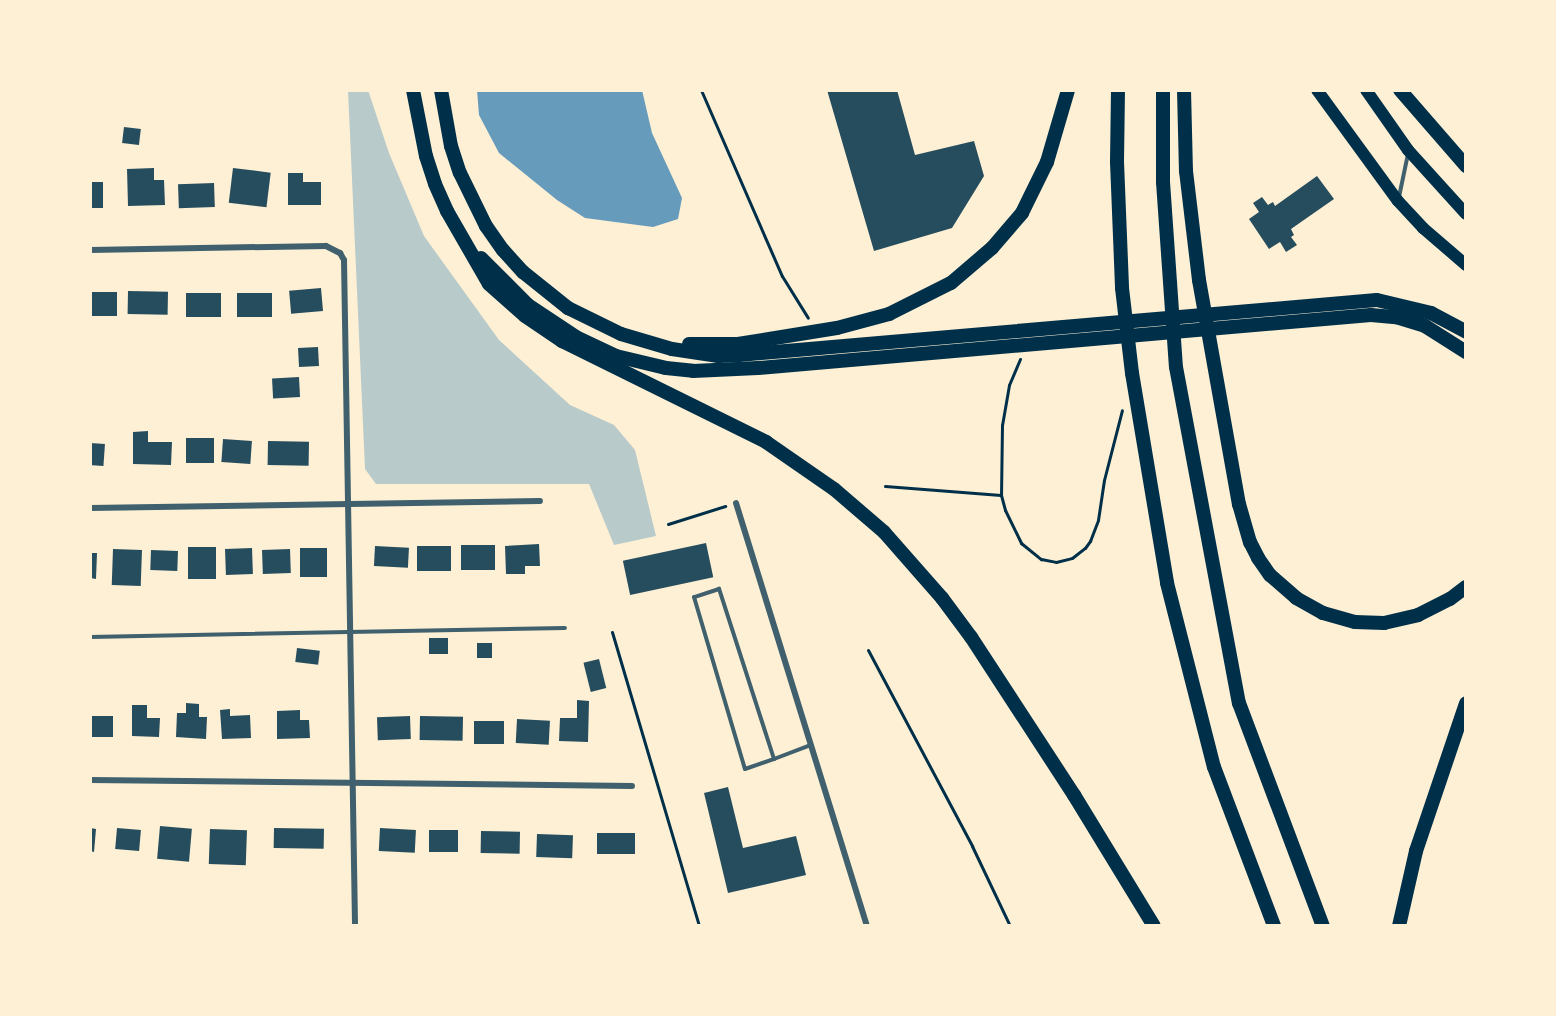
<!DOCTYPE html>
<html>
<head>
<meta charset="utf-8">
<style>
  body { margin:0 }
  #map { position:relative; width:1556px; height:1016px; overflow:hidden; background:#fdf0d5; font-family:Manrope,sans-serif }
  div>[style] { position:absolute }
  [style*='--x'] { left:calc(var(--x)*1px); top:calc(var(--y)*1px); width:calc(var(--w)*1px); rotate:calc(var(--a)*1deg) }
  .green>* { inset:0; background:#b9caca }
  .water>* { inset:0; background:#669bbc }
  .building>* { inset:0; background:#264d5e; transform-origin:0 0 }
  .path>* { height:3px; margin:-1.5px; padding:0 1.5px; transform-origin:1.5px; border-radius:1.5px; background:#003049 }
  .service>* { height:4px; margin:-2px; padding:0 2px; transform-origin:2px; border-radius:2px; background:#3f606c }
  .minor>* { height:6px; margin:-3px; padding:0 3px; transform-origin:3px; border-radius:3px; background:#3f606c }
  .primary>* { height:12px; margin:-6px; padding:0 6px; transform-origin:6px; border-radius:6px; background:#003049 }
  .motorway>* { height:14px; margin:-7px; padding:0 7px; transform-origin:7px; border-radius:7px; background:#003049 }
  span { translate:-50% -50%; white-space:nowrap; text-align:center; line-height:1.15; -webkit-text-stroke:6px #fdf0d5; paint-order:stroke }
  .frame { position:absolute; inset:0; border:92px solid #fdf0d5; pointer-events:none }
</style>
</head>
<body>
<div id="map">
  <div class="green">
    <div style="clip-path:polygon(348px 90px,368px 90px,389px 153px,424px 236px,499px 340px,570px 405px,614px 425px,635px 450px,656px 536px,614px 545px,589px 484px,376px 484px,365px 469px)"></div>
  </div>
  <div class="water">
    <div style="clip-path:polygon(477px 90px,642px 90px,652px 133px,682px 198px,678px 219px,653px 227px,585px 218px,557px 200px,499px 153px,479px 115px)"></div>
  </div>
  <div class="building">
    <div style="clip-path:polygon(827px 90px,897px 90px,915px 155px,974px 141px,984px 176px,952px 228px,874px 251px)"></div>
    <div style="left:124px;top:127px;width:17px;height:16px;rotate:7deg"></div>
    <div style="clip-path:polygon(154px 168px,154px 180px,164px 180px,165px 205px,128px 206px,127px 169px)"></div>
    <div style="left:233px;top:168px;width:38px;height:35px;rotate:7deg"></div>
    <div style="clip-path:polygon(288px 173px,303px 173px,303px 182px,321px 182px,321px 205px,288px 205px)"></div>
    <div style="clip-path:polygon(1317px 176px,1334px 199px,1291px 229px,1294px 235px,1291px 237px,1297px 245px,1286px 252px,1280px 242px,1269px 249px,1249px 219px,1259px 212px,1253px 203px,1262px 197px,1268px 205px,1273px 202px,1275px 206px)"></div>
    <div style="left:90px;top:182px;width:13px;height:26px"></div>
    <div style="left:214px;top:183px;width:24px;height:36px;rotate:88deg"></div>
    <div style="left:321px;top:288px;width:23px;height:32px;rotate:85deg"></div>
    <div style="left:128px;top:291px;width:40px;height:23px;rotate:1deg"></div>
    <div style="left:90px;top:292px;width:27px;height:24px"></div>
    <div style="left:186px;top:293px;width:35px;height:24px"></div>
    <div style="left:237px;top:293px;width:35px;height:24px"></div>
    <div style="left:318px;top:347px;width:19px;height:20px;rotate:87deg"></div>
    <div style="left:299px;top:377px;width:20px;height:27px;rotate:87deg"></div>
    <div style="clip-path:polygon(148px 431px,148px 442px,172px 442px,171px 465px,133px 464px,133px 432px)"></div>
    <div style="left:186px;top:438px;width:28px;height:25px"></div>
    <div style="left:223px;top:439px;width:29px;height:23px;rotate:4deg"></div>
    <div style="left:268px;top:441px;width:41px;height:24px;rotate:1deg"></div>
    <div style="left:90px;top:443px;width:15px;height:22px;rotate:4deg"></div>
    <div style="left:706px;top:543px;width:35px;height:85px;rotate:78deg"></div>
    <div style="clip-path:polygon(539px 544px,540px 566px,525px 566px,525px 574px,506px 574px,505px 546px)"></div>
    <div style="left:495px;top:545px;width:25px;height:34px;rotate:90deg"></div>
    <div style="left:375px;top:546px;width:34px;height:20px;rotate:3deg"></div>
    <div style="left:417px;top:546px;width:34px;height:25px"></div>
    <div style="left:216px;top:547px;width:32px;height:28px;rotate:90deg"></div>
    <div style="left:252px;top:548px;width:26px;height:27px;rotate:88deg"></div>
    <div style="left:300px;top:548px;width:27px;height:29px"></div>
    <div style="left:113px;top:549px;width:29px;height:36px;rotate:2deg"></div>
    <div style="left:290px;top:549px;width:24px;height:28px;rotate:88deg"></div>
    <div style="left:151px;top:550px;width:27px;height:20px;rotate:2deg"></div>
    <div style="clip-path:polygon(90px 553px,97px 553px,96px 579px,90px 578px)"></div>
    <div style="left:429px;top:638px;width:19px;height:16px"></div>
    <div style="left:477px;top:643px;width:15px;height:15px"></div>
    <div style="left:297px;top:648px;width:23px;height:14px;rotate:7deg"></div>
    <div style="left:599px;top:659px;width:30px;height:16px;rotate:76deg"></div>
    <div style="clip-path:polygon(577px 700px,589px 701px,588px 742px,559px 741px,560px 718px,577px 718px)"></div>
    <div style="clip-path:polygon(186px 703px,199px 704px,199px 717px,207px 717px,206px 739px,176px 737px,177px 713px,186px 713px)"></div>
    <div style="clip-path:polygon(132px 705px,147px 705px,147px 718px,160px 718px,159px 737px,132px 736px)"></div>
    <div style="clip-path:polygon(230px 709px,230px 716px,250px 715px,251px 738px,222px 739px,220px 710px)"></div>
    <div style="clip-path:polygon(300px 710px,300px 720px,309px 720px,310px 738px,277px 739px,277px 711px)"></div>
    <div style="left:90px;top:716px;width:23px;height:21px"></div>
    <div style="left:410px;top:716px;width:23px;height:33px;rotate:88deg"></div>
    <div style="left:420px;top:716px;width:43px;height:24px;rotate:1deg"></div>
    <div style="left:517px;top:719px;width:33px;height:24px;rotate:3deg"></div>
    <div style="left:474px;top:721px;width:30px;height:23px"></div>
    <div style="clip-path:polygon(728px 787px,743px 848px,796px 836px,806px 875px,728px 893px,704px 793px)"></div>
    <div style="left:160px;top:826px;width:32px;height:33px;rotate:5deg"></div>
    <div style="clip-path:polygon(90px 828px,96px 829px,94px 852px,90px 851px)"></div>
    <div style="left:117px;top:828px;width:24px;height:21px;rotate:5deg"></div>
    <div style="left:274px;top:828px;width:50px;height:20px;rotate:1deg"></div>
    <div style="left:380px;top:828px;width:36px;height:23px;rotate:3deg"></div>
    <div style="left:210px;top:829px;width:37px;height:35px;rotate:2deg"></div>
    <div style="left:429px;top:830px;width:29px;height:22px"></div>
    <div style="left:481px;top:831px;width:39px;height:22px;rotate:1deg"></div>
    <div style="left:597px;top:833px;width:38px;height:21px"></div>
    <div style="left:537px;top:834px;width:36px;height:23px;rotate:2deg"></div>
  </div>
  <div class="path">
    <div style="--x:701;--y:90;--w:203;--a:66.5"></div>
    <div style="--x:782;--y:276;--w:49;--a:58.2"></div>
    <div style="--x:1020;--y:359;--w:28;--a:113"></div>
    <div style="--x:1009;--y:385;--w:41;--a:99.9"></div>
    <div style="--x:1002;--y:425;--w:70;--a:90.8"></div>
    <div style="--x:1001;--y:495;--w:16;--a:75"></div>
    <div style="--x:1005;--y:510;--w:37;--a:64"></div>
    <div style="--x:1021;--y:543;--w:26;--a:39"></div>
    <div style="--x:1041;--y:559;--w:15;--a:11"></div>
    <div style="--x:1056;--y:562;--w:16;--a:-14"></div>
    <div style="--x:1072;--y:558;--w:16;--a:-38"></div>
    <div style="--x:1085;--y:548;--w:9;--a:-54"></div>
    <div style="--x:1090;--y:541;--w:22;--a:-69"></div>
    <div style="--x:1098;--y:520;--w:40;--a:-81.5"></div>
    <div style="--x:1104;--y:480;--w:72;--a:-75.6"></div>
    <div style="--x:885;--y:486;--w:116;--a:4.4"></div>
    <div style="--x:668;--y:524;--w:60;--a:-17.5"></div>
    <div style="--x:612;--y:632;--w:307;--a:73.5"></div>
    <div style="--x:868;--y:650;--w:222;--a:62"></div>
    <div style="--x:972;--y:846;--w:89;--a:64.6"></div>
  </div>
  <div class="service">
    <div style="--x:1399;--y:197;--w:44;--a:-78.2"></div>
    <div style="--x:90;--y:637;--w:475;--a:-1.1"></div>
    <div style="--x:774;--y:759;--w:179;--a:-107.9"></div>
    <div style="--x:719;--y:589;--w:26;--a:162"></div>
    <div style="--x:694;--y:597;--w:179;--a:73.5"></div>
    <div style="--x:745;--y:769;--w:31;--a:-19"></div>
    <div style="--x:774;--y:759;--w:39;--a:-21"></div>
  </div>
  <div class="minor">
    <div style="--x:90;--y:250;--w:236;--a:-1"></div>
    <div style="--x:326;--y:246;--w:16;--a:27"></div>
    <div style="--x:340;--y:253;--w:8;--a:60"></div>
    <div style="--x:344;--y:260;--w:666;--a:89.05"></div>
    <div style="--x:736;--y:503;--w:443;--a:72.8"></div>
    <div style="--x:90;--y:508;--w:450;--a:-0.9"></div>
    <div style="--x:90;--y:780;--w:542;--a:0.63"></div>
  </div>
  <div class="primary">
    <div style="--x:1317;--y:90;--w:137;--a:53.9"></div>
    <div style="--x:1398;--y:201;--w:37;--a:47"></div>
    <div style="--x:1423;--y:228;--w:57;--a:40.7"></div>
    <div style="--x:1366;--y:90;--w:73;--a:55"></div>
    <div style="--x:1408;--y:150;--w:86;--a:47.8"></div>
  </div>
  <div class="motorway">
    <div style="--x:413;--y:90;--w:67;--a:78.9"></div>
    <div style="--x:426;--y:156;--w:29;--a:72"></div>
    <div style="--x:435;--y:184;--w:30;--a:66"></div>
    <div style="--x:447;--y:211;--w:84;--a:60.1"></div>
    <div style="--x:489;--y:284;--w:48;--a:41.6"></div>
    <div style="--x:525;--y:316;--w:45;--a:34"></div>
    <div style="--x:562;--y:341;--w:228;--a:26.3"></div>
    <div style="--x:766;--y:442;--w:83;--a:34.7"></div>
    <div style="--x:834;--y:489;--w:66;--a:40.7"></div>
    <div style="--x:884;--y:532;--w:88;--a:48.7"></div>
    <div style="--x:942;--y:598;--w:49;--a:53.4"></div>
    <div style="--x:971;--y:637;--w:189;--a:56.9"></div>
    <div style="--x:1074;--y:795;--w:153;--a:58.6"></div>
    <div style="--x:441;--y:90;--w:57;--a:79.9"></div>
    <div style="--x:451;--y:146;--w:28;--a:72"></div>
    <div style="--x:460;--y:173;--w:59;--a:63.9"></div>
    <div style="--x:486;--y:226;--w:29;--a:55"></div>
    <div style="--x:503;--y:250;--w:30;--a:48"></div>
    <div style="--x:523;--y:272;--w:58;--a:38.7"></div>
    <div style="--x:568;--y:308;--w:59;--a:26.1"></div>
    <div style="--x:621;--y:334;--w:53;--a:16.4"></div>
    <div style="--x:672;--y:349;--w:47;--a:8.7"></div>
    <div style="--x:718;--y:356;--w:21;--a:-3"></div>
    <div style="--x:739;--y:355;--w:640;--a:-4.93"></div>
    <div style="--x:1377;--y:300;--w:56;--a:13.5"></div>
    <div style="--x:1431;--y:313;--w:40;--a:28"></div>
    <div style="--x:1118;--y:90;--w:72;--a:90.8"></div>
    <div style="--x:1117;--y:162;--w:126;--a:87.7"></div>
    <div style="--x:1122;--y:288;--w:86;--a:83.3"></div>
    <div style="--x:1132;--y:373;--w:213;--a:80.5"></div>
    <div style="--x:1167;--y:583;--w:190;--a:75.7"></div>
    <div style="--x:1214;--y:767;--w:170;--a:69.3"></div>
    <div style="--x:1163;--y:90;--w:92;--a:90"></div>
    <div style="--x:1163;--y:182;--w:185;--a:86"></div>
    <div style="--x:1176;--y:367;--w:342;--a:79.4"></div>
    <div style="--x:1239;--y:703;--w:238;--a:69.4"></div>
    <div style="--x:1184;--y:90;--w:81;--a:88.6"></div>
    <div style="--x:1186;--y:171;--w:110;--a:83.2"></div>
    <div style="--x:1199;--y:280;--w:228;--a:79.9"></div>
    <div style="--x:1239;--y:504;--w:40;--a:74"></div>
    <div style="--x:1250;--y:542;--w:18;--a:63"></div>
    <div style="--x:1258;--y:558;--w:21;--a:55"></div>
    <div style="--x:1270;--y:575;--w:35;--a:41"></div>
    <div style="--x:1296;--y:598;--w:31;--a:29"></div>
    <div style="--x:1323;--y:613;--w:33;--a:16"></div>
    <div style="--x:1355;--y:622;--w:29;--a:2"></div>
    <div style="--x:1384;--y:623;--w:35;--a:-13"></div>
    <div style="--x:1418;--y:615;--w:36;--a:-27"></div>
    <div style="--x:1450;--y:599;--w:20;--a:-37"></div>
    <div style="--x:1400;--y:90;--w:101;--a:49"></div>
    <div style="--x:481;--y:258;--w:66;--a:45"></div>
    <div style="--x:528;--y:305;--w:58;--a:33.7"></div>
    <div style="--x:576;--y:337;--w:44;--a:25.4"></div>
    <div style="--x:616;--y:356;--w:51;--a:13.5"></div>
    <div style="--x:666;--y:368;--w:27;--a:6"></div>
    <div style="--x:693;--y:371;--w:65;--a:-2.6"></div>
    <div style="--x:758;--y:368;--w:615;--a:-4.94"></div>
    <div style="--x:1371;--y:315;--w:25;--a:5"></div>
    <div style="--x:1396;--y:317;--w:30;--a:17"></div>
    <div style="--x:1425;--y:326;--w:49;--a:32.4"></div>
    <div style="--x:689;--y:344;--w:49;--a:0"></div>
    <div style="--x:738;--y:344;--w:100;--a:-9.2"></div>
    <div style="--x:837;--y:328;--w:54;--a:-15.1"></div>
    <div style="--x:889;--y:314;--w:69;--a:-26.6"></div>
    <div style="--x:951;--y:283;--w:54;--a:-40.5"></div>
    <div style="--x:992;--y:248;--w:46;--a:-49.4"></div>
    <div style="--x:1022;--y:213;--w:57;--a:-63.9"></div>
    <div style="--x:1047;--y:162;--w:75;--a:-73.7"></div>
    <div style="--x:1399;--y:926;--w:77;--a:-77.2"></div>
    <div style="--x:1416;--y:851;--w:156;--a:-71.3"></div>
  </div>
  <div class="frame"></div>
</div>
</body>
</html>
